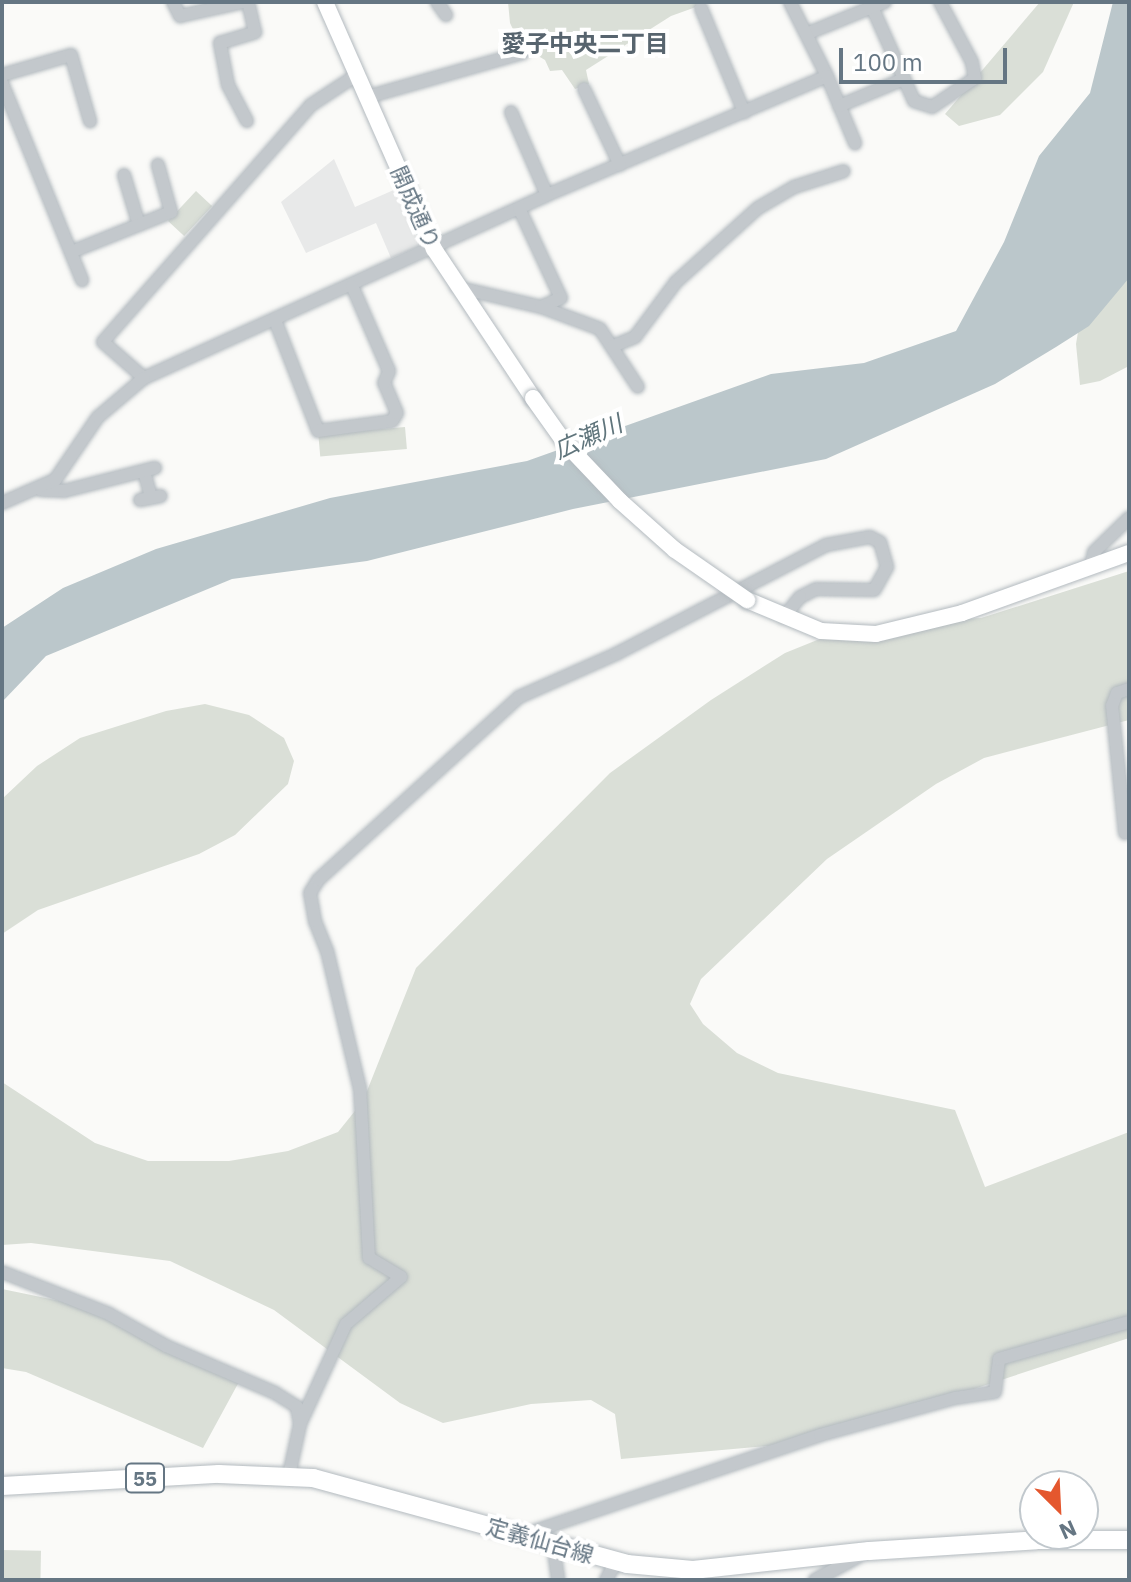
<!DOCTYPE html>
<html>
<head>
<meta charset="utf-8">
<style>
  body { margin:0 }
  #map { position:relative; width:1131px; height:1582px; overflow:hidden; background:#fafaf8; font-family:"IBM Plex Sans","Noto Sans JP",sans-serif }
  div>[style] { position:absolute }
  [style*='--x'] { left:calc(var(--x)*1px); top:calc(var(--y)*1px); width:calc(var(--w)*1px); rotate:calc(var(--a)*1deg) }
  .built>* { inset:0; background:#e8e9e9 }
  .green>* { inset:0; background:#dadfd7; transform-origin:0 0 }
  .water>* { inset:0; background:#bbc7cb }
  .roads { filter:drop-shadow(0 0 2px #b3babf) drop-shadow(0 0 2px #b3babf) }
  .street>* { height:12px; margin:-6px; padding:0 6px; transform-origin:6px; border-radius:6px; background:#c3c8cc }
  .secondary>* { height:16px; margin:-8px; padding:0 8px; transform-origin:8px; border-radius:8px; background:#fff }
  .primary>* { height:18px; margin:-9px; padding:0 9px; transform-origin:9px; border-radius:9px; background:#fff }
  .bridges { filter:drop-shadow(0 0 2px #b3babf) drop-shadow(0 0 2px #b3babf) }
  .secondary-bridge>* { height:16px; margin:-8px; padding:0 8px; transform-origin:8px; border-radius:8px; background:#fff }
  span { translate:-50% -50%; white-space:nowrap; text-align:center; line-height:1.15; -webkit-text-stroke:8px #fff; paint-order:stroke }
  .shield-label span { padding:2px 6px; background:#fff; border:2px solid; border-radius:6px; -webkit-text-stroke-width:0 }
  .shield-label { font-size:20px; color:#657683; font-weight:700 }
  .street-label { font-size:22px; color:#657683 }
  .neighbourhood-label { font-size:24px; color:#57646e; font-weight:700 }
  .water-label { font-size:24px; color:#60757c; font-style:italic }
  .frame { position:absolute; inset:0; border:4px solid #657683; pointer-events:none }
  .north { position:absolute; left:1019px; top:1470px; width:80px; height:80px; box-sizing:border-box; background:#fff; border:2px solid #c1c8cd; border-radius:50%; rotate:156deg; font-size:22px; font-weight:700; line-height:32px; text-align:center; color:#657683 }
  .north::after { content:''; display:block; margin:auto; width:28px; height:36px; background:#e4572e; clip-path:polygon(50% 0,100% 100%,50% 72%,0 100%) }
  .scale { position:absolute; left:839px; top:48px; width:168px; height:36px; box-sizing:border-box; border:4px solid #657683; border-top:0; padding-left:10px; font-size:24px; line-height:28px; white-space:nowrap; color:#657683; -webkit-text-stroke:6px #fff; paint-order:stroke }
</style>
</head>
<body>
<div id="map">
  <div class="built">
    <div style="clip-path:polygon(334px 159px,355px 207px,396px 189px,420px 246px,391px 258px,376px 223px,306px 253px,281px 202px)"></div>
  </div>
  <div class="green">
    <div style="clip-path:polygon(508px 2px,710px 2px,671px 16px,586px 70px,589px 84px,575px 89px,562px 70px,550px 71px,545px 60px,521px 46px,510px 23px)"></div>
    <div style="clip-path:polygon(1040px 2px,1074px 2px,1043px 72px,1000px 115px,959px 126px,945px 114px)"></div>
    <div style="left:196px;top:191px;width:22px;height:41px;rotate:43deg"></div>
    <div style="clip-path:polygon(1129px 256px,1129px 366px,1100px 381px,1080px 385px,1076px 344px,1081px 314px)"></div>
    <div style="left:405px;top:427px;width:22px;height:87px;rotate:85deg"></div>
    <div style="clip-path:polygon(1129px 571px,1129px 720px,984px 758px,936px 784px,827px 859px,701px 979px,690px 1004px,703px 1024px,737px 1053px,778px 1073px,955px 1110px,985px 1187px,1129px 1132px,1129px 1338px,812px 1442px,621px 1459px,615px 1414px,591px 1400px,531px 1404px,443px 1423px,400px 1403px,274px 1310px,170px 1261px,31px 1243px,2px 1245px,2px 1082px,95px 1143px,148px 1161px,229px 1161px,288px 1151px,338px 1132px,363px 1101px,416px 968px,610px 773px,711px 700px,785px 653px,832px 634px,894px 623px,981px 618px)"></div>
    <div style="clip-path:polygon(205px 704px,249px 715px,284px 738px,294px 761px,288px 784px,235px 835px,199px 854px,38px 910px,2px 934px,2px 799px,37px 766px,80px 738px,166px 711px)"></div>
    <div style="clip-path:polygon(2px 1289px,70px 1303px,240px 1380px,203px 1448px,26px 1372px,2px 1368px)"></div>
    <div style="left:2px;top:1550px;width:39px;height:30px;rotate:1deg"></div>
  </div>
  <div class="water">
    <div style="clip-path:polygon(1113px 2px,1129px 2px,1129px 278px,1089px 326px,1056px 347px,995px 384px,826px 459px,573px 509px,367px 561px,232px 579px,46px 656px,2px 702px,2px 628px,63px 588px,156px 549px,330px 498px,527px 461px,771px 374px,864px 363px,956px 331px,1004px 242px,1039px 156px,1090px 93px)"></div>
  </div>
  <div class="roads">
    <div class="street">
      <div style="--x:173;--y:2;--w:16;--a:63"></div>
      <div style="--x:180;--y:16;--w:65;--a:-12.5"></div>
      <div style="--x:437;--y:2;--w:16;--a:55"></div>
      <div style="--x:872;--y:7;--w:103;--a:65.9"></div>
      <div style="--x:914;--y:101;--w:19;--a:18"></div>
      <div style="--x:932;--y:107;--w:52;--a:-34"></div>
      <div style="--x:975;--y:78;--w:16;--a:-101"></div>
      <div style="--x:972;--y:62;--w:68;--a:-118.1"></div>
      <div style="--x:701;--y:8;--w:113;--a:67.5"></div>
      <div style="--x:806;--y:34;--w:85;--a:-22.1"></div>
      <div style="--x:358;--y:74;--w:56;--a:146.6"></div>
      <div style="--x:311;--y:105;--w:315;--a:131.3"></div>
      <div style="--x:103;--y:342;--w:55;--a:41.3"></div>
      <div style="--x:144;--y:378;--w:443;--a:-24.4"></div>
      <div style="--x:547;--y:195;--w:304;--a:-23"></div>
      <div style="--x:827;--y:76;--w:83;--a:-116.6"></div>
      <div style="--x:2;--y:75;--w:72;--a:-16.2"></div>
      <div style="--x:71;--y:55;--w:69;--a:73.9"></div>
      <div style="--x:827;--y:76;--w:73;--a:67.3"></div>
      <div style="--x:2;--y:83;--w:213;--a:67.9"></div>
      <div style="--x:584;--y:89;--w:84;--a:64.7"></div>
      <div style="--x:367;--y:97;--w:162;--a:-15.8"></div>
      <div style="--x:839;--y:106;--w:70;--a:-22.6"></div>
      <div style="--x:511;--y:112;--w:90;--a:66.6"></div>
      <div style="--x:247;--y:121;--w:41;--a:-117.8"></div>
      <div style="--x:228;--y:85;--w:43;--a:-100.8"></div>
      <div style="--x:220;--y:43;--w:37;--a:-17"></div>
      <div style="--x:255;--y:32;--w:31;--a:-103"></div>
      <div style="--x:124;--y:175;--w:52;--a:73.3"></div>
      <div style="--x:519;--y:208;--w:99;--a:65"></div>
      <div style="--x:561;--y:298;--w:22;--a:156"></div>
      <div style="--x:71;--y:252;--w:108;--a:-21.8"></div>
      <div style="--x:171;--y:212;--w:49;--a:-105.5"></div>
      <div style="--x:456;--y:287;--w:87;--a:13.2"></div>
      <div style="--x:541;--y:307;--w:63;--a:20.4"></div>
      <div style="--x:600;--y:329;--w:69;--a:56.8"></div>
      <div style="--x:275;--y:320;--w:119;--a:68.8"></div>
      <div style="--x:318;--y:431;--w:75;--a:-7.7"></div>
      <div style="--x:392;--y:421;--w:9;--a:-58"></div>
      <div style="--x:397;--y:413;--w:33;--a:-113"></div>
      <div style="--x:384;--y:383;--w:13;--a:-67"></div>
      <div style="--x:389;--y:371;--w:93;--a:-113.5"></div>
      <div style="--x:613;--y:346;--w:24;--a:-22"></div>
      <div style="--x:635;--y:337;--w:69;--a:-53.3"></div>
      <div style="--x:676;--y:282;--w:110;--a:-42.1"></div>
      <div style="--x:758;--y:208;--w:42;--a:-30.3"></div>
      <div style="--x:794;--y:187;--w:52;--a:-17.7"></div>
      <div style="--x:144;--y:471;--w:27;--a:75"></div>
      <div style="--x:41;--y:490;--w:23;--a:2"></div>
      <div style="--x:64;--y:491;--w:94;--a:-14.2"></div>
      <div style="--x:140;--y:500;--w:21;--a:-11"></div>
      <div style="--x:2;--y:503;--w:58;--a:-23.5"></div>
      <div style="--x:55;--y:480;--w:76;--a:-55.7"></div>
      <div style="--x:98;--y:417;--w:60;--a:-40.3"></div>
      <div style="--x:1091;--y:566;--w:14;--a:-78"></div>
      <div style="--x:1094;--y:552;--w:49;--a:-44.2"></div>
      <div style="--x:1125;--y:833;--w:128;--a:-95.8"></div>
      <div style="--x:1112;--y:706;--w:14;--a:-69"></div>
      <div style="--x:1117;--y:693;--w:13;--a:-18"></div>
      <div style="--x:2;--y:1272;--w:115;--a:21.4"></div>
      <div style="--x:109;--y:1314;--w:65;--a:29.3"></div>
      <div style="--x:166;--y:1346;--w:119;--a:23.3"></div>
      <div style="--x:275;--y:1393;--w:26;--a:32"></div>
      <div style="--x:297;--y:1407;--w:17;--a:80"></div>
      <div style="--x:289;--y:1475;--w:52;--a:-77.8"></div>
      <div style="--x:300;--y:1424;--w:110;--a:-65.3"></div>
      <div style="--x:346;--y:1324;--w:72;--a:-40.5"></div>
      <div style="--x:401;--y:1277;--w:37;--a:-149"></div>
      <div style="--x:369;--y:1258;--w:169;--a:-93"></div>
      <div style="--x:360;--y:1089;--w:142;--a:-103.4"></div>
      <div style="--x:327;--y:951;--w:32;--a:-112"></div>
      <div style="--x:315;--y:921;--w:28;--a:-100"></div>
      <div style="--x:310;--y:893;--w:15;--a:-58"></div>
      <div style="--x:318;--y:880;--w:272;--a:-42.3"></div>
      <div style="--x:519;--y:697;--w:106;--a:-23.9"></div>
      <div style="--x:616;--y:654;--w:237;--a:-27.4"></div>
      <div style="--x:826;--y:545;--w:45;--a:-10.3"></div>
      <div style="--x:870;--y:537;--w:11;--a:27"></div>
      <div style="--x:880;--y:542;--w:26;--a:74"></div>
      <div style="--x:887;--y:567;--w:26;--a:119"></div>
      <div style="--x:874;--y:590;--w:58;--a:-179"></div>
      <div style="--x:816;--y:589;--w:18;--a:153"></div>
      <div style="--x:800;--y:597;--w:27;--a:129"></div>
      <div style="--x:526;--y:1534;--w:310;--a:-18.6"></div>
      <div style="--x:820;--y:1435;--w:140;--a:-15.3"></div>
      <div style="--x:955;--y:1398;--w:40;--a:-8.5"></div>
      <div style="--x:995;--y:1392;--w:33;--a:-83"></div>
      <div style="--x:999;--y:1359;--w:135;--a:-15.9"></div>
      <div style="--x:553;--y:1543;--w:37;--a:82"></div>
      <div style="--x:606;--y:1580;--w:21;--a:-61"></div>
      <div style="--x:815;--y:1580;--w:55;--a:-28.4"></div>
    </div>
    <div class="secondary">
      <div style="--x:325;--y:2;--w:270;--a:66.2"></div>
      <div style="--x:434;--y:249;--w:179;--a:56.4"></div>
      <div style="--x:747;--y:600;--w:80;--a:22.7"></div>
      <div style="--x:821;--y:631;--w:55;--a:3.1"></div>
      <div style="--x:876;--y:634;--w:89;--a:-13.7"></div>
      <div style="--x:962;--y:613;--w:177;--a:-19.8"></div>
    </div>
    <div class="primary">
      <div style="--x:2;--y:1486;--w:217;--a:-3.2"></div>
      <div style="--x:219;--y:1474;--w:94;--a:2.4"></div>
      <div style="--x:313;--y:1478;--w:326;--a:15.3"></div>
      <div style="--x:627;--y:1564;--w:66;--a:5.2"></div>
      <div style="--x:693;--y:1570;--w:177;--a:-6.2"></div>
      <div style="--x:869;--y:1551;--w:168;--a:-3.7"></div>
      <div style="--x:1037;--y:1540;--w:92;--a:0"></div>
    </div>
  </div>
  <div class="bridges">
    <div class="secondary-bridge">
      <div style="--x:533;--y:398;--w:55;--a:54.6"></div>
      <div style="--x:565;--y:443;--w:80;--a:46.5"></div>
      <div style="--x:620;--y:501;--w:74;--a:41.7"></div>
      <div style="--x:675;--y:550;--w:88;--a:34.8"></div>
    </div>
  </div>
  <div class="shield-label">
    <span style="left:145px;top:1478px">55</span>
  </div>
  <div class="street-label">
    <span style="left:416px;top:207px;rotate:66deg">開成通り</span>
    <span style="left:540px;top:1540px;rotate:16deg">定義仙台線</span>
  </div>
  <div class="neighbourhood-label">
    <span style="left:585px;top:44px">愛子中央二丁目</span>
  </div>
  <div class="water-label">
    <span style="left:588px;top:437px;rotate:-24deg">広瀬川</span>
  </div>
  <div class="frame"></div>
  <div class="north">N</div>
  <div class="scale">100 m</div>
</div>
</body>
</html>
